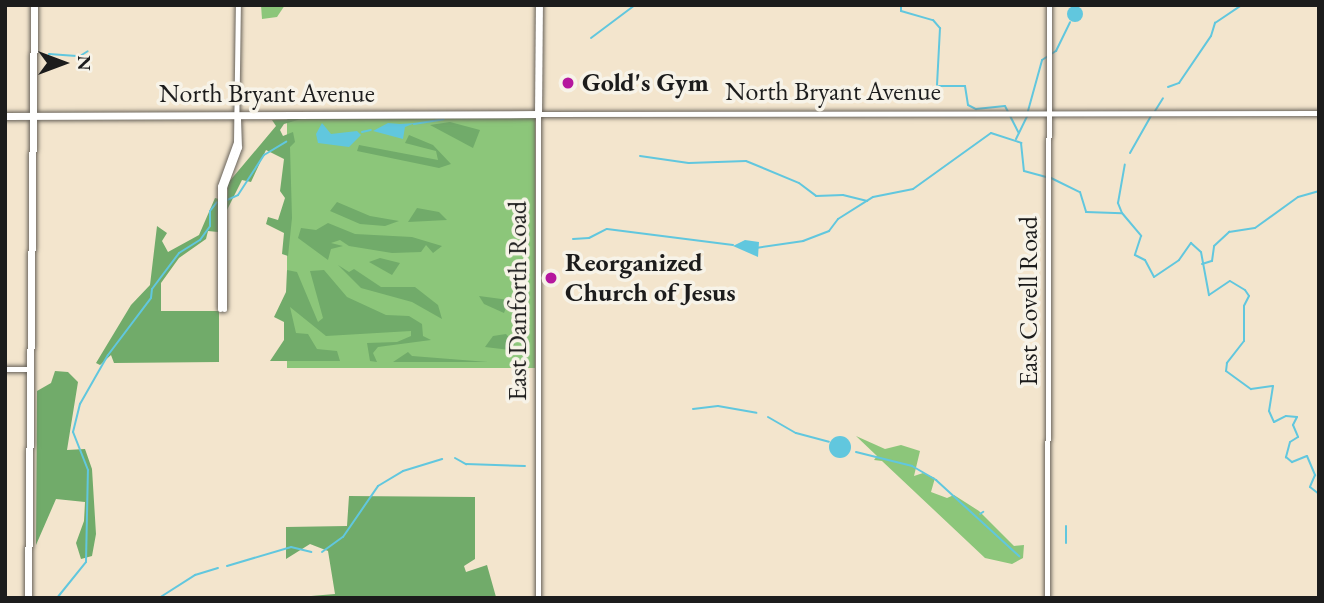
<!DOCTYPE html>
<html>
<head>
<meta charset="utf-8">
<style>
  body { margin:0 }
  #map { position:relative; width:1324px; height:603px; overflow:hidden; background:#f3e5cd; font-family:"EB Garamond",serif }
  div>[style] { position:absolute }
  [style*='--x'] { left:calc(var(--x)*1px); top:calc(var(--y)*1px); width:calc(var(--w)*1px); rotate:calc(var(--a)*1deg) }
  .green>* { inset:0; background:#8cc67a; transform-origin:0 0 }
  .forest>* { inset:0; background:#71ab6a }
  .water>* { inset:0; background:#61c7de }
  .round { border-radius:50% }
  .stream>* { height:2px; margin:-1px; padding:0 1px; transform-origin:1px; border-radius:1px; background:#61c7de }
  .roads { filter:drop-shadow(0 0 2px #67625a) drop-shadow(0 0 2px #67625a) }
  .minor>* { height:5px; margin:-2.5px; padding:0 2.5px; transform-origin:2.5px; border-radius:2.5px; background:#fff }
  .major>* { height:7px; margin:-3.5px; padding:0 3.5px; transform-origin:3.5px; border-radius:3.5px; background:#fff }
  .dots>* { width:19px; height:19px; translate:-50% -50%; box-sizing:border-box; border:4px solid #f7f3e8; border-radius:50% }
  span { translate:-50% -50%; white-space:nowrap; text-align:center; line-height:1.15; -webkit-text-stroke:7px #f7f3e8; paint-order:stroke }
  .poi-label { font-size:26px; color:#1c1c1c; font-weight:700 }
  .left { translate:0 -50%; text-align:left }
  .street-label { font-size:26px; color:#1c1c1c }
  .frame { position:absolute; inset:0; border:7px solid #1c1c1c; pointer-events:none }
  .north { position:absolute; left:28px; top:28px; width:70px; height:70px; -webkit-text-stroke:5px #f7f3e8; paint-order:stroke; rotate:90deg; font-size:19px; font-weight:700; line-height:28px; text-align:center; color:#1c1c1c }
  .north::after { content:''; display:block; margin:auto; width:24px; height:32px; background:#1c1c1c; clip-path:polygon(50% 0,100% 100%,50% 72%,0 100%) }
</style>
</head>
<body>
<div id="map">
  <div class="green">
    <div style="clip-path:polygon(261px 5px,285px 5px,277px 17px,262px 19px)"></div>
    <div style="left:287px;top:117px;width:248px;height:251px"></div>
    <div style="clip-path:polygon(856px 436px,885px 449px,901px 445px,920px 451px,914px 476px,923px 473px,935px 478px,931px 492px,947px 498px,954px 495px,979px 511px,1014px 546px,1024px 545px,1023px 558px,1012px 564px,985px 558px,882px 461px,874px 460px,877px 456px)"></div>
  </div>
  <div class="forest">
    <div style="clip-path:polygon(301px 119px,284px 124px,280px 130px,283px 136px,293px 132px,295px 142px,290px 147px,292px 218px,288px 256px,282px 254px,284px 233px,266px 224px,268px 217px,278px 220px,285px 198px,280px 191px,284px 159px,266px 150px,251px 182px,242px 180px,227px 210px,228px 183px,276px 126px,272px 120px)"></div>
    <div style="clip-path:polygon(450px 122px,480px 130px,473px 148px,430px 125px)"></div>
    <div style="clip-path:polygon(409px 135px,433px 145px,451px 164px,439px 168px,357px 151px,359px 145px,438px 160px,436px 151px,405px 143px)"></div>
    <div style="clip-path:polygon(215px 198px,219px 199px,218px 232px,208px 231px,206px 239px,179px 258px,161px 283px,161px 311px,219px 311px,219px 362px,114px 363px,111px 355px,100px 365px,96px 363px,131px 305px,150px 285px,157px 226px,167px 233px,162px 241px,168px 252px,199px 235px)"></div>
    <div style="clip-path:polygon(337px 202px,370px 216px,399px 221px,385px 226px,360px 224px,330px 211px)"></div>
    <div style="clip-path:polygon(417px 208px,439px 212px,447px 220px,408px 222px)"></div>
    <div style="clip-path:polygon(328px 223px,355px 234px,412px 237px,442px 246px,433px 253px,426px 245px,421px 252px,392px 253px,349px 246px,340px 240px,331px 243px,343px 246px,331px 249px,328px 260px,298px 238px,301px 228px,316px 230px)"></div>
    <div style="clip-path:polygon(380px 258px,400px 263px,392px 275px,369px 262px)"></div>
    <div style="clip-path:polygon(338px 265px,349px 272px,354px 269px,381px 287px,415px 287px,438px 305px,442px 319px,412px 302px,361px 288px)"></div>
    <div style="clip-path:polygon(287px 270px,297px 272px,318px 322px,323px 318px,310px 271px,324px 270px,347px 297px,386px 315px,409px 316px,422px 324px,423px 336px,431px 340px,378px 347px,373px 353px,377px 362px,370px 361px,367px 343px,397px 342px,411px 336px,411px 331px,326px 336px,290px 307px,296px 333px,308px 334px,317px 349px,337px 351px,340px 361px,270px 361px,284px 340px,284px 322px,274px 317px,286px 292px)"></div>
    <div style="clip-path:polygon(479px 296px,509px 300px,504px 313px,484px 304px)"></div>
    <div style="clip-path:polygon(506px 334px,515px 344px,511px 350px,485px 347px,493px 336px)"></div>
    <div style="clip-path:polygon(408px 352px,412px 356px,488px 362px,393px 362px)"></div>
    <div style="clip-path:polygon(55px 371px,68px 372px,78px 382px,67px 450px,85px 449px,92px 469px,96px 534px,92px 556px,81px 559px,76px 543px,84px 521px,85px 502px,56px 499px,36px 545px,37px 391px,51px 383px)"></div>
    <div style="clip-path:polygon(349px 496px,475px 497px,475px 559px,464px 566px,466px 572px,487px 565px,496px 597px,287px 598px,335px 594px,328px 551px,310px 544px,286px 559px,286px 527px,347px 526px)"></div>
  </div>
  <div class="water">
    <div class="round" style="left:1067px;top:6px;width:16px;height:16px"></div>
    <div style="clip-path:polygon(322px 123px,331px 134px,357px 131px,361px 135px,349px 147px,318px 143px,316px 134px)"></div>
    <div style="clip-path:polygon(388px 123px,400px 124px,415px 123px,405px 127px,403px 139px,373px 131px)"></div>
    <div style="clip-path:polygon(745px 240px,759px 242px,758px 257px,733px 246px)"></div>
    <div class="round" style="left:829px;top:436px;width:22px;height:22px"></div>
  </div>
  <div class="stream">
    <div style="--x:901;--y:5;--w:6;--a:90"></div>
    <div style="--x:901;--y:11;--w:33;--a:16"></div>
    <div style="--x:933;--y:20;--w:11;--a:49"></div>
    <div style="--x:940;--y:28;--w:58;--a:93"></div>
    <div style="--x:937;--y:86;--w:28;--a:0"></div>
    <div style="--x:965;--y:86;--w:19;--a:81"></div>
    <div style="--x:968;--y:105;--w:9;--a:27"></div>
    <div style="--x:976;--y:109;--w:29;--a:-6"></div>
    <div style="--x:1005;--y:106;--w:30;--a:63"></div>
    <div style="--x:591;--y:38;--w:55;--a:-36.9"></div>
    <div style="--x:49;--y:54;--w:31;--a:4"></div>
    <div style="--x:80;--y:56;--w:9;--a:-32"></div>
    <div style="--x:1168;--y:87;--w:12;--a:-20"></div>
    <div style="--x:1179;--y:83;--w:57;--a:-55.8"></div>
    <div style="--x:1211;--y:36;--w:14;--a:-73"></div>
    <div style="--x:1215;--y:23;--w:32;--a:-34"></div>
    <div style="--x:1028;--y:111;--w:53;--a:-74.6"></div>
    <div style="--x:1042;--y:60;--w:17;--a:-33"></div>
    <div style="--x:1056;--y:51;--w:32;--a:-64"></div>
    <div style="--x:1155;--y:111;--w:15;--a:-58"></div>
    <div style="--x:414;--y:124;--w:30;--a:-9"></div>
    <div style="--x:362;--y:132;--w:9;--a:-13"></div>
    <div style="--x:1016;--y:139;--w:25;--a:-64"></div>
    <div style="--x:1130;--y:153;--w:43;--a:-60.4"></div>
    <div style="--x:640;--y:156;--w:49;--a:8.1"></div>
    <div style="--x:689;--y:163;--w:57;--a:-2"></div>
    <div style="--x:746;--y:161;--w:57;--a:22.5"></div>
    <div style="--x:799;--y:183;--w:21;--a:37"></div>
    <div style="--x:816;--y:196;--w:27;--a:-2"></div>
    <div style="--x:843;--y:195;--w:25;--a:14"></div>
    <div style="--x:1051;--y:178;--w:32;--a:26"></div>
    <div style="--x:1080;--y:192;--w:21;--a:73"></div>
    <div style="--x:1086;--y:212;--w:36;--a:2"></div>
    <div style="--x:1122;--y:213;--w:30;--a:50"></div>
    <div style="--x:1141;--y:236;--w:20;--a:108"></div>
    <div style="--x:1135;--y:255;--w:11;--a:27"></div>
    <div style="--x:1145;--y:260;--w:19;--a:62"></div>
    <div style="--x:1154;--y:277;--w:30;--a:-34"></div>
    <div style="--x:1179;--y:260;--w:21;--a:-55"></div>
    <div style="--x:1191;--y:243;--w:13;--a:42"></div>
    <div style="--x:1201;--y:252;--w:44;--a:79.5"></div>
    <div style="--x:1209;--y:295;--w:25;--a:-34"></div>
    <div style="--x:1230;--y:281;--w:17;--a:31"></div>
    <div style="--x:1245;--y:290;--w:7;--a:56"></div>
    <div style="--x:1249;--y:296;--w:11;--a:117"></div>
    <div style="--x:1244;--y:306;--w:35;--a:90"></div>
    <div style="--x:1244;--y:341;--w:28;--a:128"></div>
    <div style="--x:1227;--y:363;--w:8;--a:97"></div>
    <div style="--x:1226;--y:371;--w:31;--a:36"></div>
    <div style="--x:1251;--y:389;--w:22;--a:-8"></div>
    <div style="--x:1273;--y:386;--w:25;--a:99"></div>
    <div style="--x:1269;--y:411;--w:12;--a:66"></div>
    <div style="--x:1274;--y:422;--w:13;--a:-27"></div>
    <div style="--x:1286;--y:416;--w:11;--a:5"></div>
    <div style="--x:1297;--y:417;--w:9;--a:117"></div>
    <div style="--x:1293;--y:425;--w:13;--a:67"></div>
    <div style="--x:1298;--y:437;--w:9;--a:148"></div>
    <div style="--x:1290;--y:442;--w:16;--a:105"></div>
    <div style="--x:1286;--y:457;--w:8;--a:40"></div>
    <div style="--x:1292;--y:462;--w:16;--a:-22"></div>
    <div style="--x:1307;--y:456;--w:21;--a:67"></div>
    <div style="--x:1315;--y:475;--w:13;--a:113"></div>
    <div style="--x:1310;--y:487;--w:11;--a:38"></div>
    <div style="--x:227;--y:200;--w:12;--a:-24"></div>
    <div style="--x:238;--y:195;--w:48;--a:-57"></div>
    <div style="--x:264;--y:155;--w:26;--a:-31"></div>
    <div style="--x:1122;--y:213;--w:11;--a:-112"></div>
    <div style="--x:1118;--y:203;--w:39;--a:-80"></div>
    <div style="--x:573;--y:239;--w:16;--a:-4"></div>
    <div style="--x:589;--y:238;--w:20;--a:-27"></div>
    <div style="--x:607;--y:229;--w:127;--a:7.2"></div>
    <div style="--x:756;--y:248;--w:48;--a:-8.5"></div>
    <div style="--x:803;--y:241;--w:28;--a:-21"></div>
    <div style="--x:829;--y:231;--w:15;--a:-53"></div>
    <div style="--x:838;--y:219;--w:41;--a:-32.2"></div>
    <div style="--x:873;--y:197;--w:41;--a:-11.3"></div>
    <div style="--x:913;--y:189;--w:96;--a:-35.7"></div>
    <div style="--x:991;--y:133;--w:32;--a:18"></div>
    <div style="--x:1021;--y:143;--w:28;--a:84"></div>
    <div style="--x:1024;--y:171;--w:23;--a:15"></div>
    <div style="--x:1202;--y:264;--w:10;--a:-17"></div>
    <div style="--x:1212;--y:261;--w:15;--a:-82"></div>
    <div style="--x:1214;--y:246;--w:21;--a:-43"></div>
    <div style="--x:1229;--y:232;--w:26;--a:-9"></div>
    <div style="--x:1255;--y:228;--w:53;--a:-35.8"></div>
    <div style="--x:1298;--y:197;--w:22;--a:-16"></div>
    <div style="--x:693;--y:409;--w:25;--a:-7"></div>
    <div style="--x:718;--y:406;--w:39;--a:10"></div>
    <div style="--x:768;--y:417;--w:32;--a:30"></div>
    <div style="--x:796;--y:433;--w:34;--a:15"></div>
    <div style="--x:856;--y:452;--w:58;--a:14"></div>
    <div style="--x:912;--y:466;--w:28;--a:30"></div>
    <div style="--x:936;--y:480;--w:113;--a:42.5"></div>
    <div style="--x:455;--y:458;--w:13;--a:29"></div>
    <div style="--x:466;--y:464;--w:59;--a:1.9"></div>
    <div style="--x:980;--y:514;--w:4;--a:-34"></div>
    <div style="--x:1066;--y:543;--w:17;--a:-90"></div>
    <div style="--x:322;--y:552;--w:26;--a:-36"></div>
    <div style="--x:343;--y:537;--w:62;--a:-55.5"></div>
    <div style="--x:378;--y:486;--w:29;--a:-31"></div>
    <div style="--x:403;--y:471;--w:41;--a:-17.1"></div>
    <div style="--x:227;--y:566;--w:67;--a:-16.5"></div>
    <div style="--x:291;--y:547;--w:21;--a:14"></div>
    <div style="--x:57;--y:598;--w:46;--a:-51.1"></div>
    <div style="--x:86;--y:562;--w:92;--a:-88.8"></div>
    <div style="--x:88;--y:470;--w:41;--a:-111.5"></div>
    <div style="--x:73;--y:432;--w:29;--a:-76"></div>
    <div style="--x:80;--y:404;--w:56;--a:-60.3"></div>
    <div style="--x:108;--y:355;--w:71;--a:-53"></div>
    <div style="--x:151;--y:298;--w:9;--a:-84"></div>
    <div style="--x:152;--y:289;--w:45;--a:-53.1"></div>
    <div style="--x:179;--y:253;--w:25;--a:-32"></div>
    <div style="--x:200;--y:240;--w:17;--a:-54"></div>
    <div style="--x:210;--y:226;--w:15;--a:-90"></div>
    <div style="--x:210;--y:211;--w:11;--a:-52"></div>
    <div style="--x:159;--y:598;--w:43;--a:-32.6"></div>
    <div style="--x:195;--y:575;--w:24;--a:-17"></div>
  </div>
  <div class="roads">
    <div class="minor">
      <div style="--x:220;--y:309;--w:123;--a:-90"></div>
      <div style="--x:220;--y:186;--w:47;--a:-70"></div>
      <div style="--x:236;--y:142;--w:137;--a:-89.2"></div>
      <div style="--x:224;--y:309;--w:122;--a:-90"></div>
      <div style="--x:224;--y:187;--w:43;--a:-69.4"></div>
      <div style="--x:239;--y:147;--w:32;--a:-92"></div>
      <div style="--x:5;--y:369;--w:26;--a:0"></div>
      <div style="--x:538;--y:598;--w:484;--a:-90"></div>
      <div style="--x:538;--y:114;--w:781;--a:-0.07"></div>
      <div style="--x:1047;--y:598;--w:593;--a:-89.81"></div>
    </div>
    <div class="major">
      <div style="--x:5;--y:116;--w:533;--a:-0.21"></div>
      <div style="--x:538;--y:114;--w:109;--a:-89.5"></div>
      <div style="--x:28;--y:598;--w:593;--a:-89.42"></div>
    </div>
  </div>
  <div class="dots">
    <div style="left:568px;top:83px;background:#b5179e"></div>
    <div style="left:551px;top:278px;background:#b5179e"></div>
  </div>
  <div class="poi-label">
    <span class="left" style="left:582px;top:83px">Gold's Gym</span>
    <span class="left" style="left:565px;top:278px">Reorganized<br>Church of Jesus</span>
  </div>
  <div class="street-label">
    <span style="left:833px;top:92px">North Bryant Avenue</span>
    <span style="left:267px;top:94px">North Bryant Avenue</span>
    <span style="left:518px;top:301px;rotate:-90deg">East Danforth Road</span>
    <span style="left:1029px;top:301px;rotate:-90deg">East Covell Road</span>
  </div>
  <div class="frame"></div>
  <div class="north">N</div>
</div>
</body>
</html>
